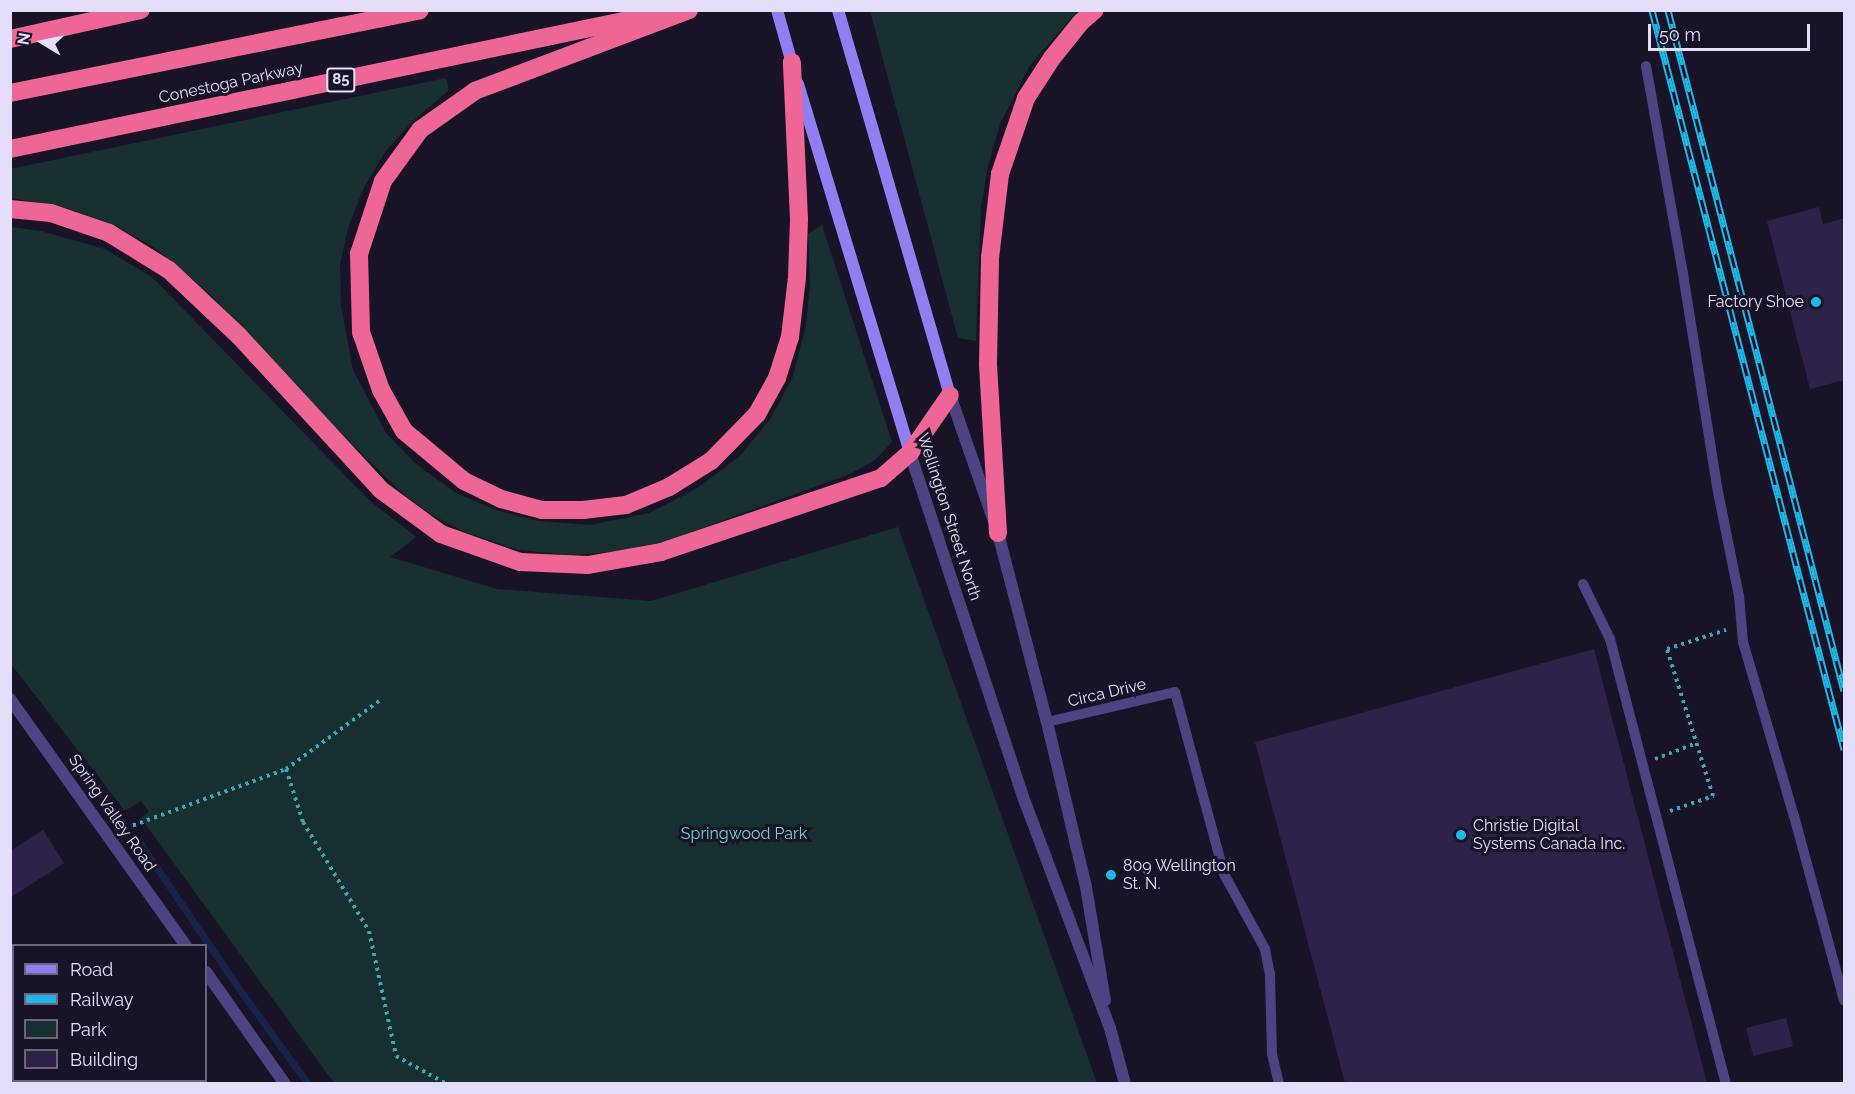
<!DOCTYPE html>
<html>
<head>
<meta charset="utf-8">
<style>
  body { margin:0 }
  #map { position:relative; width:1855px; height:1094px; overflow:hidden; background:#191328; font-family:Raleway,sans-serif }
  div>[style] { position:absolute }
  .green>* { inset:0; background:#172f31 }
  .stream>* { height:7px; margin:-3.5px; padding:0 3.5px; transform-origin:3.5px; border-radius:3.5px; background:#15234a }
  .building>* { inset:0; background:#2e2147; transform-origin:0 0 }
  .path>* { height:4px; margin-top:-2px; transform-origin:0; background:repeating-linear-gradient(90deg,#3ea7af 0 3px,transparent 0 7.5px) }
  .service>* { height:10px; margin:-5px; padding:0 5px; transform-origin:5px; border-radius:5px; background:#4e4382 }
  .minor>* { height:12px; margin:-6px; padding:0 6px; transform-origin:6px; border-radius:6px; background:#4e4382 }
  .tertiary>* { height:12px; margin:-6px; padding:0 6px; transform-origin:6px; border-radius:6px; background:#4e4382 }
  .secondary>* { height:12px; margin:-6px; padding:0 6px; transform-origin:6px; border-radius:6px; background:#917ff1 }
  .motorway>* { height:18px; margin:-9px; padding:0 9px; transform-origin:9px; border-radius:9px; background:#ee6695 }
  .rail>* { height:7px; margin-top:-3.5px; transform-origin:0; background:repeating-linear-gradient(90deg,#191328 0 14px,#1fb8e7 0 28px); box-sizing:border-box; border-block:2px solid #1fb8e7 }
  .dots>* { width:16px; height:16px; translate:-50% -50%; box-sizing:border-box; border:3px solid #191328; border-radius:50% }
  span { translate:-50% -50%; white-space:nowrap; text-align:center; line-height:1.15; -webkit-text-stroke:6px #191328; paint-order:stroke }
  .shield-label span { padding:2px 4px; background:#191328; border:2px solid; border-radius:4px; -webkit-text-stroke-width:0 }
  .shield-label { font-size:15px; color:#e5defb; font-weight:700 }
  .street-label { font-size:16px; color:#e5defb }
  .poi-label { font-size:16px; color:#e5defb }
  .right { translate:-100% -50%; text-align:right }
  .left { translate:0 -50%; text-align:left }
  .park-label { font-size:16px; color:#70d5c9 }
  .frame { position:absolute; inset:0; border:12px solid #e5defb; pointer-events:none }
  .legend { position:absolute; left:12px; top:944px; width:195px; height:138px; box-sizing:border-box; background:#191328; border:2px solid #6b647c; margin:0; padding:8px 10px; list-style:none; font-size:18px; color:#e5defb }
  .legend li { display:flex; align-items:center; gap:12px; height:30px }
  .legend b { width:30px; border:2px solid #6b647c }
  .north { position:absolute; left:12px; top:12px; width:60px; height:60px; -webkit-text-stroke:4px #191328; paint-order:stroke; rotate:280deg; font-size:16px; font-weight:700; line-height:24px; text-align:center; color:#e5defb }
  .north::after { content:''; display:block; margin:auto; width:21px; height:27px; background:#e5defb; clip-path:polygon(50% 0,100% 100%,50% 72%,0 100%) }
  .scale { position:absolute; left:1648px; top:24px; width:162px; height:27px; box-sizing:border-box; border:3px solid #e5defb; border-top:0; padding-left:8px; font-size:18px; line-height:21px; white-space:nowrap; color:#e5defb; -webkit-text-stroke:4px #191328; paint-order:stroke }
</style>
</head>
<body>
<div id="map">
  <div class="green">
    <i style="clip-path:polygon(870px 11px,1078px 11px,1030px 65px,1000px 124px,988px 166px,981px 207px,976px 341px,958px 338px)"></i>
    <i style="clip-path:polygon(446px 78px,449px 90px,411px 123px,386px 151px,364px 187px,349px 225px,340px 264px,341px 305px,353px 370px,386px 433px,416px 464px,456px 493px,496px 510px,538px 521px,590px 525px,649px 513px,696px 489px,740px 456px,770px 419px,792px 379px,806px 326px,810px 283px,808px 234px,822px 225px,892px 442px,875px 460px,850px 474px,667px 541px,614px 552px,569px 555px,519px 550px,465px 532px,432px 515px,403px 494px,338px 430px,208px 292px,155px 248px,118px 227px,67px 208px,11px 198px,10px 169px)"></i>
    <i style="clip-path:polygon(11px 227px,41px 231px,105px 249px,152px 277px,370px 501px,416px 537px,390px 557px,497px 589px,651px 601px,898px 527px,1097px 1083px,334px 1083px,141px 818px,149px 812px,141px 801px,125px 811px,11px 664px)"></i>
  </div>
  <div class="stream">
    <i style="left:136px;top:837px;width:180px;rotate:55.9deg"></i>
    <i style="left:237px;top:986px;width:121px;rotate:54.1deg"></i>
  </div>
  <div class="building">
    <i style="clip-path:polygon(1819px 207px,1823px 224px,1845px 218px,1845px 380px,1810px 389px,1767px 221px)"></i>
    <i style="clip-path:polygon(1594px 649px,1707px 1083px,1345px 1083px,1255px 742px)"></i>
    <i style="clip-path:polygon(43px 830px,64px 863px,10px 898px,10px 851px)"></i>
    <i style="left:1786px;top:1018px;width:29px;height:41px;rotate:76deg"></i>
  </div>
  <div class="path">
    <i style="left:379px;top:701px;width:115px;rotate:143.8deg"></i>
    <i style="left:286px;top:769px;width:56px;rotate:72.2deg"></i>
    <i style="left:303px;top:822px;width:127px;rotate:58.8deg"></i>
    <i style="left:369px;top:931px;width:128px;rotate:77.8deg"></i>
    <i style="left:396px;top:1056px;width:58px;rotate:28.8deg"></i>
    <i style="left:1655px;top:759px;width:45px;rotate:-20.9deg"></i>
    <i style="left:1670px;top:811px;width:46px;rotate:-19.2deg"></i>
    <i style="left:1713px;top:796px;width:154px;rotate:-107.4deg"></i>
    <i style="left:1667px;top:649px;width:62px;rotate:-17.9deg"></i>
    <i style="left:121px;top:825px;width:6px;rotate:31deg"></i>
    <i style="left:126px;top:828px;width:171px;rotate:-20.2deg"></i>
  </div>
  <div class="service">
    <i style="left:1646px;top:66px;width:211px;rotate:79.9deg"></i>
    <i style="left:1683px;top:274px;width:221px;rotate:80.9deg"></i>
    <i style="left:1718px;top:492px;width:106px;rotate:78.6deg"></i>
    <i style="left:1739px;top:596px;width:46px;rotate:85deg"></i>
    <i style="left:1743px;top:642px;width:181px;rotate:73.7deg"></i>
    <i style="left:1794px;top:816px;width:191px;rotate:74.8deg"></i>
    <i style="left:1583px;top:584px;width:61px;rotate:63.9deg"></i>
    <i style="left:1610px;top:639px;width:460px;rotate:75.4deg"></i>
    <i style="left:1047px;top:722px;width:131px;rotate:-13.2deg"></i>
    <i style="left:1175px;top:692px;width:188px;rotate:74.9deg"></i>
    <i style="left:1224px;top:874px;width:85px;rotate:61.3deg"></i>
    <i style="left:1265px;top:949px;width:25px;rotate:79deg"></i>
    <i style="left:1270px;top:974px;width:80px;rotate:88.6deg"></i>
    <i style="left:1272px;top:1054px;width:31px;rotate:77deg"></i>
  </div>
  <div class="minor">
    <i style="left:10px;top:699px;width:303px;rotate:54.5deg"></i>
    <i style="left:206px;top:972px;width:137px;rotate:54.8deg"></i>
  </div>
  <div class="tertiary">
    <i style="left:950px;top:395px;width:146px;rotate:70.8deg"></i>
    <i style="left:998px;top:533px;width:195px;rotate:75.5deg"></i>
    <i style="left:1047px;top:722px;width:170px;rotate:76.7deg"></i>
    <i style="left:1086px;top:887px;width:115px;rotate:80.5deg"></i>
    <i style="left:910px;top:453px;width:367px;rotate:71.8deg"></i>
    <i style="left:1025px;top:802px;width:241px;rotate:69.4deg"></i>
    <i style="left:1110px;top:1028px;width:58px;rotate:75deg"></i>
  </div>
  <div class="secondary">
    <i style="left:777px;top:10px;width:59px;rotate:74.3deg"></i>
    <i style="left:838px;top:10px;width:401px;rotate:73.8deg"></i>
    <i style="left:798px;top:84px;width:386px;rotate:73.1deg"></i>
  </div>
  <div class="motorway">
    <i style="left:689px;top:10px;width:229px;rotate:159.3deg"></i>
    <i style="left:475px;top:91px;width:67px;rotate:144.7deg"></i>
    <i style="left:420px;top:130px;width:63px;rotate:126deg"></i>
    <i style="left:383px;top:181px;width:77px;rotate:108.2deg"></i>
    <i style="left:359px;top:254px;width:78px;rotate:88.5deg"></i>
    <i style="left:361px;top:332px;width:61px;rotate:71deg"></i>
    <i style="left:381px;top:390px;width:47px;rotate:60.7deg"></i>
    <i style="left:404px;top:431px;width:78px;rotate:39.8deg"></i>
    <i style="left:464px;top:481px;width:41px;rotate:25.9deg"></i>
    <i style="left:501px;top:499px;width:42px;rotate:15deg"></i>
    <i style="left:542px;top:510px;width:41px"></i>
    <i style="left:583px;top:510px;width:43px;rotate:-6.6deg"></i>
    <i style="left:626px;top:505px;width:47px;rotate:-22.7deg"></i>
    <i style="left:669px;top:487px;width:49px;rotate:-31.8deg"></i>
    <i style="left:711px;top:461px;width:66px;rotate:-45.6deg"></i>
    <i style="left:757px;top:414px;width:41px;rotate:-60.9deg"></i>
    <i style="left:777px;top:378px;width:43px;rotate:-72.4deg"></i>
    <i style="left:790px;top:337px;width:60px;rotate:-83.3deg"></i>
    <i style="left:797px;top:277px;width:58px;rotate:-88deg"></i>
    <i style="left:799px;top:219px;width:157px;rotate:-92.6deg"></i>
    <i style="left:10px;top:39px;width:134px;rotate:-12.5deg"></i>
    <i style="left:10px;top:93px;width:418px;rotate:-11.4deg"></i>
    <i style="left:10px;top:149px;width:656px;rotate:-11.79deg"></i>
    <i style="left:10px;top:209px;width:41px;rotate:5.6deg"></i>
    <i style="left:51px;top:213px;width:61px;rotate:19deg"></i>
    <i style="left:109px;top:233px;width:70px;rotate:31.7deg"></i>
    <i style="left:169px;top:270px;width:96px;rotate:43.3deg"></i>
    <i style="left:239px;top:336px;width:209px;rotate:47.3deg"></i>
    <i style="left:381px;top:490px;width:74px;rotate:36.3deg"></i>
    <i style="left:441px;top:534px;width:84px;rotate:19.5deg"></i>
    <i style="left:520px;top:562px;width:68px;rotate:2.5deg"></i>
    <i style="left:588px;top:565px;width:74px;rotate:-10.1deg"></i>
    <i style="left:661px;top:552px;width:232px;rotate:-18.6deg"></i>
    <i style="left:881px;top:478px;width:38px;rotate:-41deg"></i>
    <i style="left:910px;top:453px;width:70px;rotate:-55.4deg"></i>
    <i style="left:998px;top:533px;width:169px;rotate:-93.4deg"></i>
    <i style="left:988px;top:364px;width:106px;rotate:-88.9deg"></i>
    <i style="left:990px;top:258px;width:85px;rotate:-83.2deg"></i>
    <i style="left:1000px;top:174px;width:80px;rotate:-71.1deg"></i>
    <i style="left:1026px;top:98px;width:48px;rotate:-57deg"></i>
    <i style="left:1052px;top:58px;width:46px;rotate:-51.1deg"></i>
    <i style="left:1081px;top:22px;width:18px;rotate:-41deg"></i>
  </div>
  <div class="rail">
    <i style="left:1652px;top:10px;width:764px;rotate:75.44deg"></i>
    <i style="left:1668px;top:10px;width:703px;rotate:75.51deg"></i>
  </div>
  <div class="dots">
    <i style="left:1816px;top:302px;background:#1fb8e7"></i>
    <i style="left:1461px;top:835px;background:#1fb8e7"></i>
    <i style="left:1111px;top:875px;background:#1fb8e7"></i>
  </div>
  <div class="shield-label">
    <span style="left:341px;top:80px">85</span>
  </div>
  <div class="street-label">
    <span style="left:231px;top:83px;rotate:-12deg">Conestoga Parkway</span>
    <span style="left:949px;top:517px;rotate:72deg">Wellington Street North</span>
    <span style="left:1107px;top:693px;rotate:-13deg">Circa Drive</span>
    <span style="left:112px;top:813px;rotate:55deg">Spring Valley Road</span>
  </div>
  <div class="poi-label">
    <span class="right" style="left:1804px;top:302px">Factory Shoe</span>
    <span class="left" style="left:1473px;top:835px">Christie Digital<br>Systems Canada Inc.</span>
    <span class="left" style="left:1123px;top:875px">809 Wellington<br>St. N.</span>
  </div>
  <div class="park-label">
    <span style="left:744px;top:834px">Springwood Park</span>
  </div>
  <div class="frame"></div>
  <ul class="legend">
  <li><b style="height:8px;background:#917ff1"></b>Road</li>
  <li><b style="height:8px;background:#1fb8e7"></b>Railway</li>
  <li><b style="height:16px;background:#172f31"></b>Park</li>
  <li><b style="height:16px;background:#2e2147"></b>Building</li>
  </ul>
  <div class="north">N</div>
  <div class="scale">50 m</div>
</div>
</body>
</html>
